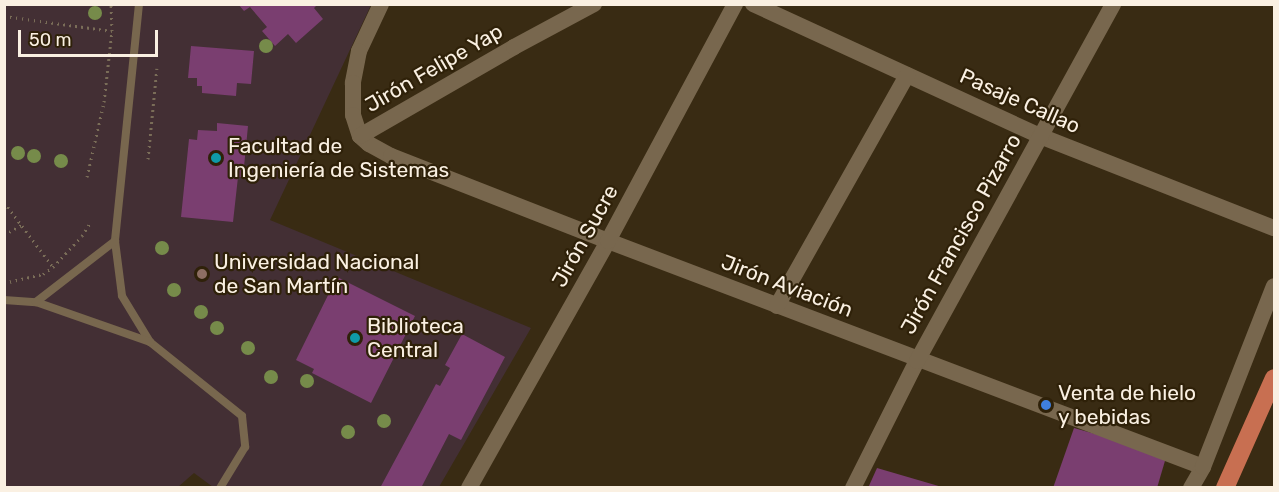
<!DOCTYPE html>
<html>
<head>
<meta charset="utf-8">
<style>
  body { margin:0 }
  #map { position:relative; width:1279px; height:492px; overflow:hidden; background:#392b13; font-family:Rubik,sans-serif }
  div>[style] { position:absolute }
  .education>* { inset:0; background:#432f34 }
  .building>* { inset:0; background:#7a3e70 }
  .path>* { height:3px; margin-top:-1.5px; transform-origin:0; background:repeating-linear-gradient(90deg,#7a6d58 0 1.5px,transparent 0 6px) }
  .service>* { height:8px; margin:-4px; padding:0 4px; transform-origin:4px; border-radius:4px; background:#78674e }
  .minor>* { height:16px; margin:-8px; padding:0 8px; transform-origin:8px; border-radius:8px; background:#78674e }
  .primary>* { height:18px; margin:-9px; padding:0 9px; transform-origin:9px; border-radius:9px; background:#c86f51 }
  .trees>* { width:14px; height:14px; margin:-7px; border-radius:50%; background:#768b4a }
  .dots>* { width:16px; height:16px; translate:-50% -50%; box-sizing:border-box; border:3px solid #2f2109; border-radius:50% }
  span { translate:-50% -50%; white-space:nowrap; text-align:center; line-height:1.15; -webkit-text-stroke:4.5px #2f2109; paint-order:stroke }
  .street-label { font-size:21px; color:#faf0e2 }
  .poi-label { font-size:21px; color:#faf0e2 }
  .left { translate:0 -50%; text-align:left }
  .frame { position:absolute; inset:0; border:6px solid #faf0e2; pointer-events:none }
  .scale { position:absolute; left:18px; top:30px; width:140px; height:27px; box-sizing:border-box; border:3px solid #faf0e2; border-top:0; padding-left:8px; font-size:18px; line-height:21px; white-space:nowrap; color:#faf0e2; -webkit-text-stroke:4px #2f2109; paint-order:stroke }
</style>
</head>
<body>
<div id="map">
  <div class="education">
    <i style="clip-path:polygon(4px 5px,371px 5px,270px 220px,531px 328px,439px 487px,213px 487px,194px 473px,178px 487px,5px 487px)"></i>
  </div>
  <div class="building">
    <i style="clip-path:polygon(238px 4px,318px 4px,314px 8px,323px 19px,296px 43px,288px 34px,275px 46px,262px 31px,267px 27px,250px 7px,244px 11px)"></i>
    <i style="clip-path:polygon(191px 46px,254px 51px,251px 84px,237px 83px,236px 96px,202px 93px,202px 86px,197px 86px,197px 78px,188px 78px)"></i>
    <i style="clip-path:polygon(217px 123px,248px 126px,243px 177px,238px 177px,233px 222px,181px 217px,189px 139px,197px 140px,198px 130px,217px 131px)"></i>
    <i style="clip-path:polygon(337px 277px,415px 316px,371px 403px,312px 373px,314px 369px,296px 360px)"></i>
    <i style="clip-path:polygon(462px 334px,505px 357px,461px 440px,449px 434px,421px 488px,380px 488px,436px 384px,440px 386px,450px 368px,445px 365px)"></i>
    <i style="clip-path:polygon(1074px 428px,1167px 454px,1157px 488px,1053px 488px)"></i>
    <i style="clip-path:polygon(877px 468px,942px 487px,942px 488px,868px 488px)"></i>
  </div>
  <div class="path">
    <i style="left:4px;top:16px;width:109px;rotate:7.9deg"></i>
    <i style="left:148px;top:159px;width:91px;rotate:-84.4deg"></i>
    <i style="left:87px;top:177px;width:77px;rotate:-77.2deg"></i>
    <i style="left:104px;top:102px;width:71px;rotate:-83.6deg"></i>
    <i style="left:112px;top:31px;width:27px;rotate:-92deg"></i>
    <i style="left:4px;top:202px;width:81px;rotate:53deg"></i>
    <i style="left:4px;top:235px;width:20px;rotate:-30deg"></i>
    <i style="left:4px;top:283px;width:40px;rotate:-13deg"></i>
    <i style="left:43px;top:274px;width:12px;rotate:-35deg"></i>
    <i style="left:53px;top:267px;width:42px;rotate:-46.9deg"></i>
    <i style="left:82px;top:236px;width:15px;rotate:-58deg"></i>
  </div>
  <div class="service">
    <i style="left:139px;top:4px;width:238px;rotate:95.8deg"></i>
    <i style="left:115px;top:241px;width:55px;rotate:82.7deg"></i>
    <i style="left:122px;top:296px;width:54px;rotate:58.7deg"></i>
    <i style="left:150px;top:342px;width:118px;rotate:38.8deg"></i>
    <i style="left:242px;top:416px;width:31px;rotate:84deg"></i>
    <i style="left:245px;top:447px;width:48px;rotate:121.4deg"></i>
    <i style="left:4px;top:300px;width:32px;rotate:4deg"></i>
    <i style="left:36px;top:302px;width:121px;rotate:19.3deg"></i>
    <i style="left:36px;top:302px;width:100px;rotate:-37.7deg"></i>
  </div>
  <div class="minor">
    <i style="left:381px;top:4px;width:52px;rotate:115.1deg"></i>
    <i style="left:359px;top:51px;width:33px;rotate:101deg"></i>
    <i style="left:353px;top:83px;width:32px;rotate:90deg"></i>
    <i style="left:353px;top:115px;width:22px;rotate:72deg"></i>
    <i style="left:360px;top:136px;width:12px;rotate:42deg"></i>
    <i style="left:369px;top:144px;width:25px;rotate:29deg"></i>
    <i style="left:391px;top:156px;width:233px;rotate:21.4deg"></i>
    <i style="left:608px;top:241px;width:636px;rotate:20.8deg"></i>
    <i style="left:753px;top:4px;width:316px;rotate:24.7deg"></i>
    <i style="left:1040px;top:136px;width:251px;rotate:21.5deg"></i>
    <i style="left:360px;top:136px;width:178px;rotate:-30deg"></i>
    <i style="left:514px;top:47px;width:91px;rotate:-28.3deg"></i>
    <i style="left:777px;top:306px;width:265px;rotate:-60.6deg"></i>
    <i style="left:469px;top:488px;width:283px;rotate:-60.6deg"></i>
    <i style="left:608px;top:241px;width:269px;rotate:-61.8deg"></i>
    <i style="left:853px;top:488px;width:142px;rotate:-63.3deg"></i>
    <i style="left:917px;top:361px;width:407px;rotate:-61.2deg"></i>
    <i style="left:1191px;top:488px;width:24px;rotate:-60deg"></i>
    <i style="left:1203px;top:467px;width:194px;rotate:-68.6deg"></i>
  </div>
  <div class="primary">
    <i style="left:1225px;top:488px;width:120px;rotate:-66deg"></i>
  </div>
  <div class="trees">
    <i style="left:95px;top:13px"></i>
    <i style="left:266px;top:46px"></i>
    <i style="left:18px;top:153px"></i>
    <i style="left:34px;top:156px"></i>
    <i style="left:61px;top:161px"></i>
    <i style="left:162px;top:248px"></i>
    <i style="left:174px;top:290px"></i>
    <i style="left:201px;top:312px"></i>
    <i style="left:217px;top:328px"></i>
    <i style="left:248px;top:348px"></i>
    <i style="left:271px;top:377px"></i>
    <i style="left:307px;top:381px"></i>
    <i style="left:384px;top:421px"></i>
    <i style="left:348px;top:432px"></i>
  </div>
  <div class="dots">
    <i style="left:216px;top:158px;background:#0f9aa8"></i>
    <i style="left:202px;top:274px;background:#8d6e63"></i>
    <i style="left:355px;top:338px;background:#0f9aa8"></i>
    <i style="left:1046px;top:405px;background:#3f7fe0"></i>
  </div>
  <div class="street-label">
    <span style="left:434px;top:68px;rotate:-30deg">Jirón Felipe Yap</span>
    <span style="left:1020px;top:101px;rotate:24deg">Pasaje Callao</span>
    <span style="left:961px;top:234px;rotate:-61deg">Jirón Francisco Pizarro</span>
    <span style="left:585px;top:236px;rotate:-61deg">Jirón Sucre</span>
    <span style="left:787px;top:286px;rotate:21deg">Jirón Aviación</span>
  </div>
  <div class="poi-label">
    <span class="left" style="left:228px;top:158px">Facultad de<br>Ingeniería de Sistemas</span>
    <span class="left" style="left:214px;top:274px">Universidad Nacional<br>de San Martín</span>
    <span class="left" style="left:367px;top:338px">Biblioteca<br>Central</span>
    <span class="left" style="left:1058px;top:405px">Venta de hielo<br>y bebidas</span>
  </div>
  <div class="frame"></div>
  <div class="scale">50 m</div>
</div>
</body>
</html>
